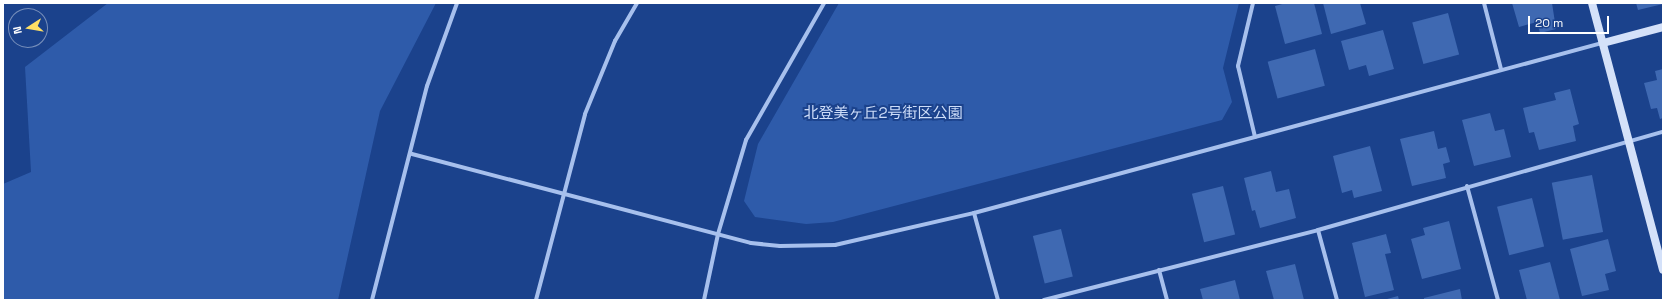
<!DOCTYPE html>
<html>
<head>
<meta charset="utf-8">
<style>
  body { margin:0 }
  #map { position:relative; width:1666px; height:303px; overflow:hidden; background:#1b428c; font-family:"Space Grotesk","Noto Sans JP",sans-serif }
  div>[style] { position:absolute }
  .green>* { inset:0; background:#2e5baa }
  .building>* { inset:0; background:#3f69b2; transform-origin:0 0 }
  .street>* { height:4px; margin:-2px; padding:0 2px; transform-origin:2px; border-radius:2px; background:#a7c0ed }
  .secondary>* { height:8px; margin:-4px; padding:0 4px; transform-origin:4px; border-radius:4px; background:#d4e1f9 }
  span { translate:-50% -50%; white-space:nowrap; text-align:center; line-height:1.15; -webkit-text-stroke:4px #1b428c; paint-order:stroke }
  .park-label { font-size:15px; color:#cdddf9 }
  .frame { position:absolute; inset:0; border:4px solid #fff; pointer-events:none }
  .north { position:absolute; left:8px; top:8px; width:40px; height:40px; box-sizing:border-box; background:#1b428c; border:1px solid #768eba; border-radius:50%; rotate:258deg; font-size:11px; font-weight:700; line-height:16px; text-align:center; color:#fff }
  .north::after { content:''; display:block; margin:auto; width:14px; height:18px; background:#fedf64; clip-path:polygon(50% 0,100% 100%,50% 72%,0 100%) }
  .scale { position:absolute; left:1528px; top:16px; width:81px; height:18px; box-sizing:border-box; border:2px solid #fff; border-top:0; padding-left:5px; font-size:12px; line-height:14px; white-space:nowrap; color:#fff; -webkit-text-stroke:3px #1b428c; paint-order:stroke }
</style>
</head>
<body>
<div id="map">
  <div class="green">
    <i style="clip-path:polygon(108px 3px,436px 3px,380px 111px,338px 300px,3px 300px,3px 184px,31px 172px,25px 67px)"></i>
    <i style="clip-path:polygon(839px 3px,1239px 3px,1223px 68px,1232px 102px,1222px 120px,833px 222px,806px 224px,755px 217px,744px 201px,758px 144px)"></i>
  </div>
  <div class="building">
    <i style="clip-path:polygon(1286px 3px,1314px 3px,1322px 34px,1285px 44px,1275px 6px)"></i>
    <i style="clip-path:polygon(1323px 3px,1360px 3px,1366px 24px,1331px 34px)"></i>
    <i style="clip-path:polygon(1512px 3px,1552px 3px,1556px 29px,1540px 33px,1537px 22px,1519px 27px)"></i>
    <i style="clip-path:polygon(1636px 3px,1663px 3px,1663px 4px,1638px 10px)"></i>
    <i style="left:1448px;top:13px;width:43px;height:37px;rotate:75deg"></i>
    <i style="clip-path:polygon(1383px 30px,1394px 69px,1369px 76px,1366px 65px,1349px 70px,1341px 41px)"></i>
    <i style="left:1315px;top:49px;width:38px;height:49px;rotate:75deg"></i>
    <i style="clip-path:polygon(1663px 69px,1663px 118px,1660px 119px,1657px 108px,1651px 109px,1644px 83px,1657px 80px,1655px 71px)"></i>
    <i style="clip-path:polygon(1570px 89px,1579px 124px,1573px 126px,1576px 141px,1539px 150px,1534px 132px,1529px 133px,1523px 108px,1556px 100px,1554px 93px)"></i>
    <i style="clip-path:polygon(1490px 113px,1495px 131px,1504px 129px,1511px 157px,1474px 166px,1462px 120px)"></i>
    <i style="clip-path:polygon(1434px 131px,1438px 149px,1446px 147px,1450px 162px,1443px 164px,1446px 178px,1412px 186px,1400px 139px)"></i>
    <i style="clip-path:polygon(1370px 146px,1382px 191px,1354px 198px,1352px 190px,1342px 193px,1333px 156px)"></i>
    <i style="clip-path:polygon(1271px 171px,1276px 192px,1289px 189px,1296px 218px,1260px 228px,1255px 210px,1252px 211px,1244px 178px)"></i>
    <i style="left:1592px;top:175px;width:58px;height:41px;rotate:79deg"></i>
    <i style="left:1223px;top:186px;width:50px;height:32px;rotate:76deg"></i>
    <i style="left:1532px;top:198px;width:50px;height:36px;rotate:76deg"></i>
    <i style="clip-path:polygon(1449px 221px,1461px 269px,1422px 279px,1411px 239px,1425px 235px,1423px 228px)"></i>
    <i style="left:1061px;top:229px;width:49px;height:29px;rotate:76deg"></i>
    <i style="clip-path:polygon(1386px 234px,1391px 253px,1385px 254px,1394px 290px,1365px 297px,1352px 243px)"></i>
    <i style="clip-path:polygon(1608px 239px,1616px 271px,1605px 274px,1609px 290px,1582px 296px,1570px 249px)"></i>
    <i style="clip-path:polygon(1550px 262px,1560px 300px,1527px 300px,1519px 270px)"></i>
    <i style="clip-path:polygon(1295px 264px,1304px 300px,1274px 300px,1266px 271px)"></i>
    <i style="clip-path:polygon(1235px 280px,1240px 300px,1203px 300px,1200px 289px)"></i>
    <i style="clip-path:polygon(1460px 289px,1462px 300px,1424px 300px,1424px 298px)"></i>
    <i style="clip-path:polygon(1398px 296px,1399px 300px,1387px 300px,1387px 299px)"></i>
  </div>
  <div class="street">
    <i style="left:1253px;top:3px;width:65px;rotate:103.4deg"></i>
    <i style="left:1238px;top:66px;width:73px;rotate:76.5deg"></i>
    <i style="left:1484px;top:3px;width:68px;rotate:75.6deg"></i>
    <i style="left:412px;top:154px;width:350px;rotate:14.7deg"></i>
    <i style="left:751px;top:243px;width:29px;rotate:6deg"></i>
    <i style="left:780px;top:246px;width:55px;rotate:-1deg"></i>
    <i style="left:835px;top:245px;width:143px;rotate:-13deg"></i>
    <i style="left:974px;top:213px;width:651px;rotate:-15.15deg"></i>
    <i style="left:1467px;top:186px;width:118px;rotate:74.8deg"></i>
    <i style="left:974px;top:213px;width:90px;rotate:74.6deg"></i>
    <i style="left:1318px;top:230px;width:73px;rotate:74.8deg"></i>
    <i style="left:1159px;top:270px;width:31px;rotate:75deg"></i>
    <i style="left:372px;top:300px;width:221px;rotate:-75.6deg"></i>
    <i style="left:427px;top:86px;width:88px;rotate:-70.1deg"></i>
    <i style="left:536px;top:300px;width:192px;rotate:-75.2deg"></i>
    <i style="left:585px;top:114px;width:79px;rotate:-67.7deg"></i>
    <i style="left:615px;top:41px;width:44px;rotate:-59.9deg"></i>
    <i style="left:704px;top:300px;width:67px;rotate:-78deg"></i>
    <i style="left:718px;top:234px;width:98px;rotate:-73.4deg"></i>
    <i style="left:746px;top:140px;width:158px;rotate:-60.3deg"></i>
    <i style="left:1044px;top:300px;width:283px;rotate:-14.3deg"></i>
    <i style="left:1318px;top:230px;width:359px;rotate:-15.9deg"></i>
  </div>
  <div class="secondary">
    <i style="left:1592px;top:3px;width:276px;rotate:75.1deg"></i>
    <i style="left:1603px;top:43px;width:62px;rotate:-14.9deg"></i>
  </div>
  <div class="park-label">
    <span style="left:883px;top:113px">北登美ヶ丘2号街区公園</span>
  </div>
  <div class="frame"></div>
  <div class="north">N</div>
  <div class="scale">20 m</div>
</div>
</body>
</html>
